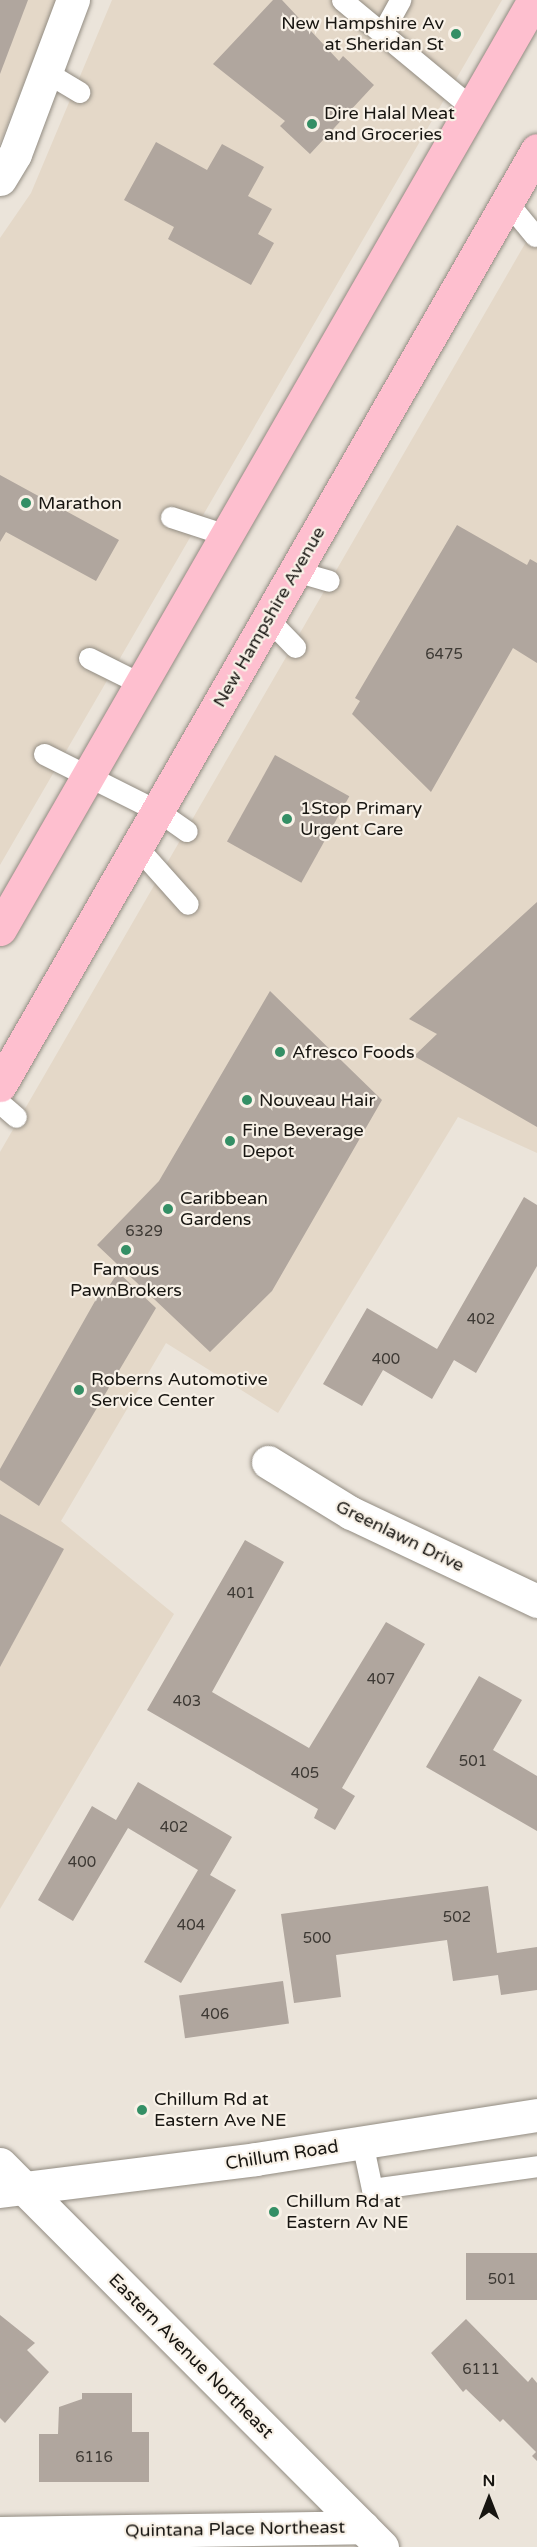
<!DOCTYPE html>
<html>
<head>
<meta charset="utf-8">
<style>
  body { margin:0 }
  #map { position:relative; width:537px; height:2547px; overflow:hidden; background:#ebe4da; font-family:"Varela Round",sans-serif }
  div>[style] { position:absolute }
  .built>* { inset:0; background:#e4d8c8 }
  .building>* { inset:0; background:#b0a69e; transform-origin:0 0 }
  .roads { filter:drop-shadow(0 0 2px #928c82) drop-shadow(0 0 2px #928c82) }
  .service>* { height:21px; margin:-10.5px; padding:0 10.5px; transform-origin:10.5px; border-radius:10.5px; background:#fff }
  .minor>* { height:33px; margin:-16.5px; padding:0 16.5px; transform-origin:16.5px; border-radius:16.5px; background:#fff }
  .tertiary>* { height:33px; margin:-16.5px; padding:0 16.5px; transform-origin:16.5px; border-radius:16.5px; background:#fff }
  .primary>* { height:33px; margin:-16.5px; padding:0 16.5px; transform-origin:16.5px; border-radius:16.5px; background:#febfcf }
  .dots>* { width:16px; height:16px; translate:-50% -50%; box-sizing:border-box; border:3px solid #f8f1e7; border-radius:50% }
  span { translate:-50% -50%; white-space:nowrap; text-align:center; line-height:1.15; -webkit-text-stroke:4.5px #f8f1e7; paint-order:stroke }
  .number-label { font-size:15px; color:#3d3934 }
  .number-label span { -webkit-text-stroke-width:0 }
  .poi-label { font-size:18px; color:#171511 }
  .right { translate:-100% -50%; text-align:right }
  .left { translate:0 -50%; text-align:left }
  .street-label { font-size:18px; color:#171511 }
  .north { position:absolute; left:459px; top:2469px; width:60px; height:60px; -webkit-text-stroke:4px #f8f1e7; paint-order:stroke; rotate:0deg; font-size:16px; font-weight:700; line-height:24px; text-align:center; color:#171511 }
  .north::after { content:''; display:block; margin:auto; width:21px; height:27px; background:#171511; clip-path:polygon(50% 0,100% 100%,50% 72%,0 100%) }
</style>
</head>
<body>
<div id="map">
  <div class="built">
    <i style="clip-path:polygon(0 0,57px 0,0 143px)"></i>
    <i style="clip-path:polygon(112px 0,502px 0,0 865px,0 238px,31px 193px)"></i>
    <i style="clip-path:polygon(537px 223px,537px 1153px,458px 1117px,278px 1413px,166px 1343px,61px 1521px,174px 1614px,0 1909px,0 1152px)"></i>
  </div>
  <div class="building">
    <i style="clip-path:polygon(0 0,28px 0,0 74px)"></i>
    <i style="clip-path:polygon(273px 0,282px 0,339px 61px,343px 56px,374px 85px,310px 154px,280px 126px,285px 121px,213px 64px)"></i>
    <i style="clip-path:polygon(156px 142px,207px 170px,222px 144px,264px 167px,248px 196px,272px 209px,258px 234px,274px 243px,251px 285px,168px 239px,174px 227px,124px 200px)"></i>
    <i style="clip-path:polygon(0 475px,119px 540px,96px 581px,6px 532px,0 542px)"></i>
    <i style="clip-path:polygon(457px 525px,527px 565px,530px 559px,537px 563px,537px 663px,513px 648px,431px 792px,352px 714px,360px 701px,355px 698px)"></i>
    <i style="left:275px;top:755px;width:85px;height:99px;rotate:29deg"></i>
    <i style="clip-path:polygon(537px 902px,537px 1127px,414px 1056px,437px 1034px,409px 1019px)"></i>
    <i style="clip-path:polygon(270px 991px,382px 1100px,272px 1291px,210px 1352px,97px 1245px,159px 1181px)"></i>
    <i style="clip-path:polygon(524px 1197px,537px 1205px,537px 1266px,476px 1373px,454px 1360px,432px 1399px,383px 1370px,362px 1406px,323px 1384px,367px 1308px,437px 1349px)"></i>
    <i style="clip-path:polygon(118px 1272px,156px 1308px,39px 1506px,0 1480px,0 1469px,99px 1294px,103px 1296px)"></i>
    <i style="clip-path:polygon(0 1514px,64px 1549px,0 1667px)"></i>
    <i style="clip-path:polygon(245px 1540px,284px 1562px,212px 1692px,309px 1748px,386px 1622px,425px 1644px,342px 1788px,355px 1796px,335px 1830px,314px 1818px,318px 1809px,147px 1710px)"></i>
    <i style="clip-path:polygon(479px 1676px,522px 1700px,493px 1750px,537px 1776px,537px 1831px,426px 1767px)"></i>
    <i style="clip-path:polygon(138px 1782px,232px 1837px,210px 1875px,236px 1890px,181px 1983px,144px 1962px,198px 1870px,128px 1828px,73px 1921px,38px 1900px,92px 1806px,116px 1820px)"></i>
    <i style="clip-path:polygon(488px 1886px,497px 1953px,537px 1947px,537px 1990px,501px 1995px,498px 1975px,453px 1981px,447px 1940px,336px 1955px,341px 1997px,294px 2003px,281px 1914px)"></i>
    <i style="left:283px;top:1981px;width:43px;height:105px;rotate:82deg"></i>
    <i style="left:537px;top:2253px;width:47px;height:71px;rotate:90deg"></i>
    <i style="clip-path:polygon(0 2315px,35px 2343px,27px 2350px,49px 2372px,5px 2423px,0 2418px)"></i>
    <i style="clip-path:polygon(466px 2319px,528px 2382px,532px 2377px,537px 2383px,537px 2461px,532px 2456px,536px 2452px,503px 2419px,500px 2422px,466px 2389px,463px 2392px,431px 2353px)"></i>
    <i style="clip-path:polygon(82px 2393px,132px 2393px,132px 2432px,149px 2432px,149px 2482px,39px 2482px,39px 2434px,58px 2434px,59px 2407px,82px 2399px)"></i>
  </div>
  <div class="roads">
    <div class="service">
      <i style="left:342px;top:0;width:169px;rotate:39.7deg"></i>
      <i style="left:382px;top:33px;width:38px;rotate:-61deg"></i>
      <i style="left:46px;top:72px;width:39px;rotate:31deg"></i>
      <i style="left:507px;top:202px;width:44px;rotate:50.5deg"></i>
      <i style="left:171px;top:517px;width:58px;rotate:18.1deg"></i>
      <i style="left:295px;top:571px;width:35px;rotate:16deg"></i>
      <i style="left:268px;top:619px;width:39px;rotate:46deg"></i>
      <i style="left:89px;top:658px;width:58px;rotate:26.6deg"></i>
      <i style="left:44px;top:754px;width:127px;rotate:26.6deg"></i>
      <i style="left:158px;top:811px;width:35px;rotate:35deg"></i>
      <i style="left:137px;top:847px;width:76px;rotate:48.2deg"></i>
      <i style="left:0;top:1103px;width:21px;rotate:41deg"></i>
      <i style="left:362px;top:2142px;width:48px;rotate:78deg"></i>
      <i style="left:372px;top:2189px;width:167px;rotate:-7.9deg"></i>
    </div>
    <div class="minor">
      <i style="left:0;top:179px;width:29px;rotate:-59deg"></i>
      <i style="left:15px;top:154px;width:165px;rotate:-69.4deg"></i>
      <i style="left:268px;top:1462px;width:97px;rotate:31.6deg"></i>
      <i style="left:351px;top:1513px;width:206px;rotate:25.3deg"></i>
      <i style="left:0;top:2533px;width:363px;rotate:-0.9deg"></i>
    </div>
    <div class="tertiary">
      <i style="left:0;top:2164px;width:541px;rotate:45.07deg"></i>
      <i style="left:0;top:2191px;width:258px;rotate:-7.1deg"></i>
      <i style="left:256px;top:2159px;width:284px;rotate:-8.9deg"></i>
    </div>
    <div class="primary">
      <i style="left:0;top:929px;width:1072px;rotate:-60.11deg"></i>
      <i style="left:0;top:1085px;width:1078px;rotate:-60.13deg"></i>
    </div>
  </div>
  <div class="dots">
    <i style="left:456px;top:34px;background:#348f65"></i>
    <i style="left:312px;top:124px;background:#348f65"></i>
    <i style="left:26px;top:503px;background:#348f65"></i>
    <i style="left:287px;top:819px;background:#348f65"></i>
    <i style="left:280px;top:1052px;background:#348f65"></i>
    <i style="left:247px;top:1100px;background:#348f65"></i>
    <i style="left:230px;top:1141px;background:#348f65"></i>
    <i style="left:168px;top:1209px;background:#348f65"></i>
    <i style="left:126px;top:1250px;background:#348f65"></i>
    <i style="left:79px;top:1390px;background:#348f65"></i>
    <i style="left:142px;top:2110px;background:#348f65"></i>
    <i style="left:274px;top:2212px;background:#348f65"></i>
  </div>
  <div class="number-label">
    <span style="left:444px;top:655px">6475</span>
    <span style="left:144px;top:1232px">6329</span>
    <span style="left:481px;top:1320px">402</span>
    <span style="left:386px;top:1360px">400</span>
    <span style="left:241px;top:1594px">401</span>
    <span style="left:381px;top:1680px">407</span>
    <span style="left:187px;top:1702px">403</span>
    <span style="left:473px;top:1762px">501</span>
    <span style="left:305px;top:1774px">405</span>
    <span style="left:174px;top:1828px">402</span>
    <span style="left:82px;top:1863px">400</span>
    <span style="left:457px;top:1918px">502</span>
    <span style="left:191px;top:1926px">404</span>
    <span style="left:317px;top:1939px">500</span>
    <span style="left:215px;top:2015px">406</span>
    <span style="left:502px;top:2280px">501</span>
    <span style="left:481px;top:2370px">6111</span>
    <span style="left:94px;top:2458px">6116</span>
  </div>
  <div class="poi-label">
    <span class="right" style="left:444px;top:34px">New Hampshire Av<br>at Sheridan St</span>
    <span class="left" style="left:324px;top:124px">Dire Halal Meat<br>and Groceries</span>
    <span class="left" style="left:38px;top:503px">Marathon</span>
    <span class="left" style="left:300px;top:819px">1Stop Primary<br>Urgent Care</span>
    <span class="left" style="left:292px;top:1052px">Afresco Foods</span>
    <span class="left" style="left:259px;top:1100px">Nouveau Hair</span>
    <span class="left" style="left:242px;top:1141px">Fine Beverage<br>Depot</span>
    <span class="left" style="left:180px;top:1209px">Caribbean<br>Gardens</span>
    <span style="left:126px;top:1280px">Famous<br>PawnBrokers</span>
    <span class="left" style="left:91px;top:1390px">Roberns Automotive<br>Service Center</span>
    <span class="left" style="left:154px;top:2110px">Chillum Rd at<br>Eastern Ave NE</span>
    <span class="left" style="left:286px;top:2212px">Chillum Rd at<br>Eastern Av NE</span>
  </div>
  <div class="street-label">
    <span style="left:269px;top:617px;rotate:-60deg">New Hampshire Avenue</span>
    <span style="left:400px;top:1536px;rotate:26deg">Greenlawn Drive</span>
    <span style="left:282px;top:2155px;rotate:-9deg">Chillum Road</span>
    <span style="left:191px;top:2356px;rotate:45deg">Eastern Avenue Northeast</span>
    <span style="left:235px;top:2529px;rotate:-1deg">Quintana Place Northeast</span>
  </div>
  <div class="north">N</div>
</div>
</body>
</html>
